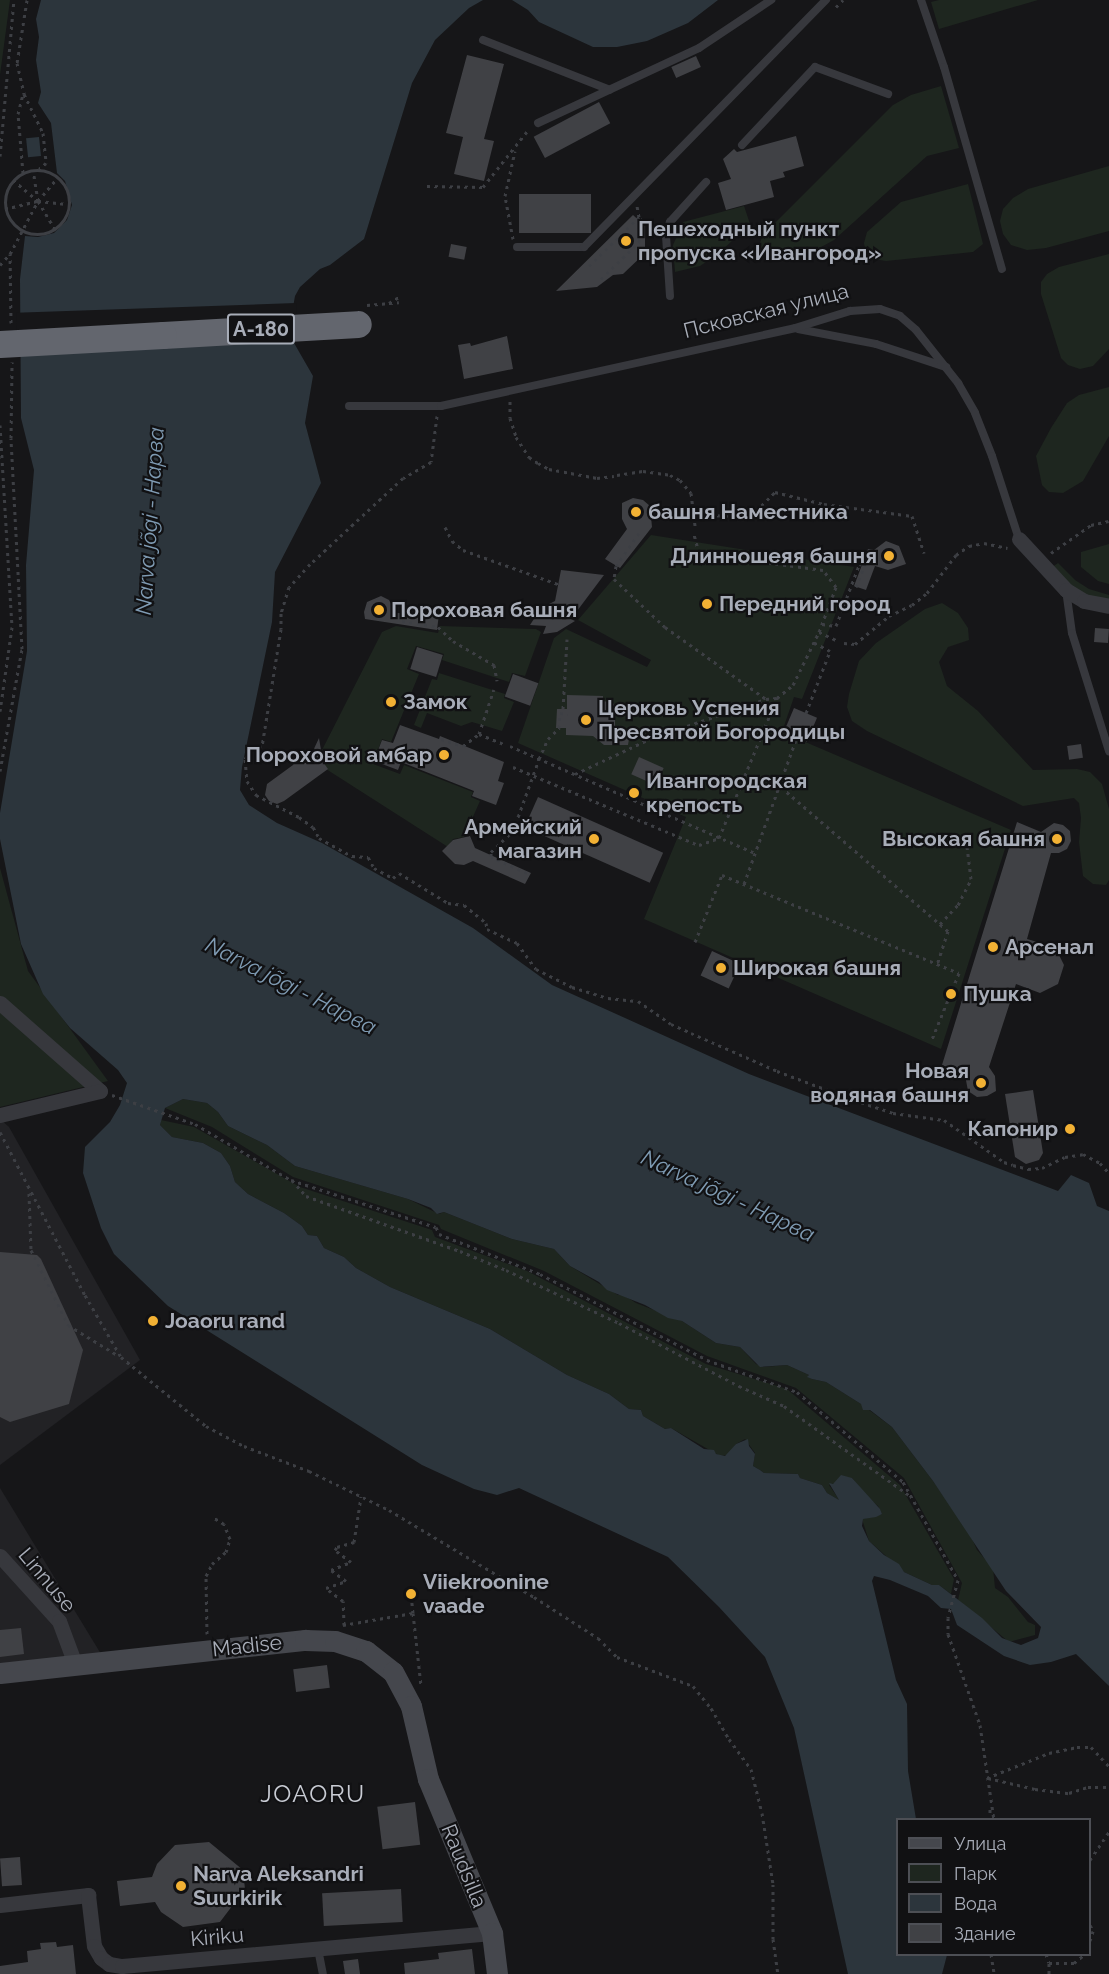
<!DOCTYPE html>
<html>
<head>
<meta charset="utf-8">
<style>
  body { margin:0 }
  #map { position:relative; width:1109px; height:1974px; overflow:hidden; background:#161618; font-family:Raleway,sans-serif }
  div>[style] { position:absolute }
  .built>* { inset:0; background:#222225 }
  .green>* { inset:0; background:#1e261f }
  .water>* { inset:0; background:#2c353c; transform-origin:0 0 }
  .pier>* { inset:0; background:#161618; transform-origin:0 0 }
  .building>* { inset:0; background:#404145; transform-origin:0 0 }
  .path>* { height:3px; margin-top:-1.5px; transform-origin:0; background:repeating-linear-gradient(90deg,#3d3f44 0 3px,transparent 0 7.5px) }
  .path>.ring { margin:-1.5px; padding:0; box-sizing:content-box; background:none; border:3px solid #3d3f44; border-radius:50% }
  .lane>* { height:8px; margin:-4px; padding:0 4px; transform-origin:4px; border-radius:4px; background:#37383d }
  .street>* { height:15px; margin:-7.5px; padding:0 7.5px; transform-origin:7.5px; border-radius:7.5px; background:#37383d }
  .secondary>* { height:21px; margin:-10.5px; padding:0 10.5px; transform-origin:10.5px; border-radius:10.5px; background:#45474d }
  .highway>* { height:27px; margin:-13.5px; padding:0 13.5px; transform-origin:13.5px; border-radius:13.5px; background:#63666e }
  .highway-bridge>* { height:27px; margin:-13.5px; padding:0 13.5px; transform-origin:13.5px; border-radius:13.5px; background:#63666e }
  .dots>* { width:16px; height:16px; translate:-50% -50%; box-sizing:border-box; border:3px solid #111113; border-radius:50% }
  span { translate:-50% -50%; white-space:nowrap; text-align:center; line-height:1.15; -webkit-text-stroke:4.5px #111113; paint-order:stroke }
  .shield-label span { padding:2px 4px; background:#111113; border:2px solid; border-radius:4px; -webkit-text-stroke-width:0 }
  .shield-label { font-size:20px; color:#a8adb8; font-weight:700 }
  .poi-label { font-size:21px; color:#a8adb8; font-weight:700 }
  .left { translate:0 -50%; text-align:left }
  .right { translate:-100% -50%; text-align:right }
  .street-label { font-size:21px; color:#a8adb8 }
  .water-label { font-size:22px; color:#7f9bb3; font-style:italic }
  .quarter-label { font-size:24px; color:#c9ccd4; letter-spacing:1.5px }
  .legend { position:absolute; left:896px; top:1818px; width:195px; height:138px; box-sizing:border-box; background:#111113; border:2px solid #4d4f55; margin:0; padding:8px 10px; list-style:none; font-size:18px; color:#a8adb8 }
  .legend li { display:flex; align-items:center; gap:12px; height:30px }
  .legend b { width:30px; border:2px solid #4d4f55 }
</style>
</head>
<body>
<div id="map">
  <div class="built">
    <i style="clip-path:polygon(0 1119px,9px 1127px,140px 1360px,0 1465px)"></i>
    <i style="clip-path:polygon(0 1488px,101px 1654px,0 1666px)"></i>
  </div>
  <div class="green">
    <i style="clip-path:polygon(0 0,10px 0,0 75px)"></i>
    <i style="clip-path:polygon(939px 0,1038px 0,939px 29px,931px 2px)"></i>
    <i style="clip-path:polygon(941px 86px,959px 148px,927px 156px,834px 240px,814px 251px,770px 256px,763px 253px,759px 245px,763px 235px,893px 105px,911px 95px)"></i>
    <i style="clip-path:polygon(1109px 166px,1109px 231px,1046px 248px,1027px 250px,1011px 245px,1003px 234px,1000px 221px,1003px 209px,1013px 198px,1028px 189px)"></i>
    <i style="clip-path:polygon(968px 184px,983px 244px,973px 252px,886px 261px,874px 259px,866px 253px,864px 243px,867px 232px,901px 202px)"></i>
    <i style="clip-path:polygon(744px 206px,750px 224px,718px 254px,700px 266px,675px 272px,673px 245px,683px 222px)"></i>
    <i style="clip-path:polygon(1109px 254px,1109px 349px,1093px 366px,1080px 369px,1068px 365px,1061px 358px,1041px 294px,1041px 282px,1047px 274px,1059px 267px)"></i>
    <i style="clip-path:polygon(1109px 387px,1109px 436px,1083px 481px,1063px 493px,1049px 492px,1042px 485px,1036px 456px,1051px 428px,1067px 403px,1079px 395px)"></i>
    <i style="clip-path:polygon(651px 535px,854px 567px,802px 699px,794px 697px,782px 732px,1011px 830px,941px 1049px,644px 919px,686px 817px,518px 743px,554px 638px,566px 629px,647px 667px,651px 660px,578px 620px)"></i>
    <i style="clip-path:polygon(1109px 544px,1109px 584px,1098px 581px,1081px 567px,1081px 552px)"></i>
    <i style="clip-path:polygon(1058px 563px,1075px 580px,1089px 589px,1109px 595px,1109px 602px,1086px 597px,1051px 568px)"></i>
    <i style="clip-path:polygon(942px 603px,958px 613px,968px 628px,969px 640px,948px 647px,939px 662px,947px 686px,978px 711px,1033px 770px,1077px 769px,1090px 772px,1102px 784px,1109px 809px,1109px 880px,1106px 885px,1093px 884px,1083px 876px,1079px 842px,1081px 818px,1079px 803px,1074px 798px,1023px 806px,867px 731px,852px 721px,847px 707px,849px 694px,859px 661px,876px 643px,925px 609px)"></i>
    <i style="clip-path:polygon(396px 626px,438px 633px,440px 626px,536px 629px,541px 632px,525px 676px,512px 673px,509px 682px,442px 660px,444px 654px,416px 646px,407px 669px,419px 674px,391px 742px,382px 739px,373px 764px,400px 774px,404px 765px,473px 792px,471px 797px,480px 801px,464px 837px,453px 839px,448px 847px,326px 769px,320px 754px,382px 632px)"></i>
    <i style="clip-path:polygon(439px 673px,505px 694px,504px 698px,514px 702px,502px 731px,472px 722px,461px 726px,427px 713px,421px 728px,414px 725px,432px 679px,437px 680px)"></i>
    <i style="clip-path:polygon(0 868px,28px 971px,108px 1081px,0 1107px)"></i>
    <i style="clip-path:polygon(183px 1099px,207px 1103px,218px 1112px,228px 1126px,267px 1145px,295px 1166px,408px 1199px,439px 1214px,444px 1212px,512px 1239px,554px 1249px,570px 1266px,618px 1295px,622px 1294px,636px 1303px,682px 1321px,716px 1343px,740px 1347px,756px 1364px,764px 1367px,787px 1365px,809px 1375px,808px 1377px,812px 1379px,826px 1382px,861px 1404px,892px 1427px,933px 1481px,969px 1532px,977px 1550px,993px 1568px,995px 1588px,1008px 1597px,1028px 1622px,1035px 1625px,1035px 1635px,1009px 1642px,958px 1600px,962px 1583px,904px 1478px,796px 1388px,707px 1356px,544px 1271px,441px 1229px,439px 1225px,293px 1177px,212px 1127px,165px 1108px)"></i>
    <i style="clip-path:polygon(161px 1120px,194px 1127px,300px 1187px,432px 1230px,435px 1237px,527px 1271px,706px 1364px,787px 1389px,900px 1485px,954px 1579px,951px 1594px,939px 1585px,932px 1585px,904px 1572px,869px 1541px,862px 1519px,882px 1514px,878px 1506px,867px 1497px,852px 1478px,829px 1485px,840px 1501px,827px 1493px,822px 1485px,800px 1478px,798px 1474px,764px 1473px,760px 1470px,753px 1466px,755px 1453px,745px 1439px,736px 1444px,728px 1455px,720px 1456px,671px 1428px,665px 1429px,643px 1416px,641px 1410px,629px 1409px,609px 1394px,567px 1375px,490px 1329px,390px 1287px,356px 1268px,344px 1257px,324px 1248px,317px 1236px,308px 1235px,302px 1226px,284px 1213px,248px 1194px,235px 1182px,230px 1166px,221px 1153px,203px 1143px,172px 1137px,160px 1125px)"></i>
  </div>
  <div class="water">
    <i style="clip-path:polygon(evenodd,41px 0,483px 0,469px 8px,435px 40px,412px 83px,364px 239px,330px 265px,320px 269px,300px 287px,295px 296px,292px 313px,294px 343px,313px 376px,305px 423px,321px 483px,275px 572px,272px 622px,242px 767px,240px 790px,249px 805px,277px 823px,322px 843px,473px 928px,552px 985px,749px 1074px,1058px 1191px,1071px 1175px,1089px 1183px,1097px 1206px,1109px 1211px,1109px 1686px,1076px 1654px,1051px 1662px,1030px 1665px,1004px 1656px,957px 1625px,951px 1609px,941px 1608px,928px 1596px,890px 1580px,874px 1576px,872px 1581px,896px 1680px,907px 1704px,908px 1771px,916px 1819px,898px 1820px,898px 1954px,947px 1955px,942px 1974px,848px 1974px,794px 1728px,765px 1657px,719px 1607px,668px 1557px,519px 1488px,497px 1495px,474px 1489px,422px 1465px,168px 1306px,114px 1254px,101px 1228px,83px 1173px,85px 1147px,110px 1122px,120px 1105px,127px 1083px,118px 1070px,70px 1028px,43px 994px,21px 944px,0 839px,0 813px,27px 651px,26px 565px,34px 470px,21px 418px,20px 279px,25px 236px,38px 237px,54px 233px,67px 220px,72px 205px,65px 181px,57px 173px,51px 123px,38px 103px,41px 92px,36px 60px,39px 37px,36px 19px,41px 0,183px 1099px,207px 1103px,218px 1112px,228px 1126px,267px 1145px,295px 1166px,408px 1199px,431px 1208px,437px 1214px,444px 1212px,512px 1239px,554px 1249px,570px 1266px,599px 1282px,607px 1290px,645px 1305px,668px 1318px,682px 1321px,716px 1343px,740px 1347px,760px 1367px,787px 1365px,809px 1375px,807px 1377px,812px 1379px,826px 1382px,861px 1404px,863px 1410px,870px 1410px,892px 1427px,933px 1481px,1006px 1591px,1041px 1627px,1038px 1638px,1021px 1645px,1002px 1638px,982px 1618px,939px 1585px,932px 1585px,904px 1572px,899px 1564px,884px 1555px,869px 1541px,862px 1526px,863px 1519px,876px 1517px,882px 1514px,880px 1509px,852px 1478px,841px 1475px,833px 1484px,829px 1483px,839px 1500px,827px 1493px,822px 1485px,800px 1478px,798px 1474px,764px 1473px,760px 1470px,753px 1466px,755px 1454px,749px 1446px,748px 1439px,736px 1444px,725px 1456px,716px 1454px,714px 1450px,704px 1449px,671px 1428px,665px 1429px,643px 1416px,641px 1410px,629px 1409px,609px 1394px,567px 1375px,490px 1329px,390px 1287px,356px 1268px,344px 1257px,324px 1248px,317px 1236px,308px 1235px,302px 1226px,284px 1213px,248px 1194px,235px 1182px,230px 1166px,221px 1153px,203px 1143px,172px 1137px,160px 1125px,165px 1108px,183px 1099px)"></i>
    <i style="clip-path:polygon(512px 0,718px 0,688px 23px,647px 41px,617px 47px,593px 47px,539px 22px,528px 10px)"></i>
    <i style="left:39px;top:137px;width:19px;height:13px;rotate:84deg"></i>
  </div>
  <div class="pier">
    <i style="left:296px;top:303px;width:38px;height:280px;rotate:88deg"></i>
  </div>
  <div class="building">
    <i style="clip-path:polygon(467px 55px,504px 64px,484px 139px,494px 141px,484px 181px,454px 174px,463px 137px,446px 133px)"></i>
    <i style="left:696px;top:56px;width:12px;height:27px;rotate:66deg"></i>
    <i style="left:599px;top:102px;width:24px;height:74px;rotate:62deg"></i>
    <i style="clip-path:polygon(796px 136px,804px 166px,783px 172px,785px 177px,770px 181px,774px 197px,726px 210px,718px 183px,731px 179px,723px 159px,734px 149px,737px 152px)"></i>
    <i style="left:519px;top:194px;width:72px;height:39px"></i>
    <i style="clip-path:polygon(633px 215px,645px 226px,645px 253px,623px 274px,613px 275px,597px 287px,556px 291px)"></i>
    <i style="left:451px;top:244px;width:16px;height:13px;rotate:11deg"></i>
    <i style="clip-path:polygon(507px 336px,513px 369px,464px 379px,458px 345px,470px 343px,471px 346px)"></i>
    <i style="clip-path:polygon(633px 498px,643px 500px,650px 506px,652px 527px,620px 568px,605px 559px,627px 529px,622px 519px,622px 503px)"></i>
    <i style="clip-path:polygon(886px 541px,899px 546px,906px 564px,888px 570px,875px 566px,866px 590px,854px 586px,868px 549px,874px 550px)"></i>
    <i style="clip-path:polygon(561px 570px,604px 575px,571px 619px,575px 621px,557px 632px,543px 634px,546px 626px,530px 625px,541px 608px,555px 601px)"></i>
    <i style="clip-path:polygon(381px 596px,389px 600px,396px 613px,439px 614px,437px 630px,365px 619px,364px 612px,367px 602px)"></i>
    <i style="left:1095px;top:628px;width:14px;height:14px;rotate:4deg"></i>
    <i style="left:417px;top:647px;width:27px;height:23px;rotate:17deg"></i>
    <i style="left:513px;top:674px;width:27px;height:24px;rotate:20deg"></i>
    <i style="clip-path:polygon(567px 695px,603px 696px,603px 701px,613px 703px,615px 706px,615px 726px,630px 733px,628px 745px,604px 745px,593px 736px,566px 735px,566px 728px,556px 728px,557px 709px,567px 709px)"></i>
    <i style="left:794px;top:708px;width:25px;height:26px;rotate:23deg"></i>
    <i style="clip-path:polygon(400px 725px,439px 739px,440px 736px,504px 762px,498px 781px,504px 783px,496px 805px,472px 796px,474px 791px,401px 762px,398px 770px,374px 761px,382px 740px,393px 743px)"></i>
    <i style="clip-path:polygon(319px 738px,323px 762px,328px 769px,284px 801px,277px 804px,269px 801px,265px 795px,267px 784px,293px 765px,298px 757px,312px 753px)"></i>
    <i style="left:1081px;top:744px;width:14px;height:14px;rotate:82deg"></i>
    <i style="left:639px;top:757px;width:27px;height:19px;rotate:24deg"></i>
    <i style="left:538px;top:797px;width:137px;height:33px;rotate:24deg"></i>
    <i style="clip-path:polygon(1017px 822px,1041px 832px,1054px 823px,1063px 825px,1070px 831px,1071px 841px,1067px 849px,1059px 853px,1051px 853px,1027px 939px,1055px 947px,1064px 965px,1058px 984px,1040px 993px,1016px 984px,989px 1067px,995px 1076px,996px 1091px,987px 1096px,977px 1097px,968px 1091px,965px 1075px,942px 1065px)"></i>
    <i style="clip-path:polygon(470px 836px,475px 848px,531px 873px,525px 884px,473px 861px,464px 865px,455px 864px,442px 851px,453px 840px)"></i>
    <i style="left:712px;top:951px;width:31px;height:27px;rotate:25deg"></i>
    <i style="clip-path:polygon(1033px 1090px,1043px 1153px,1039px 1160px,1026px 1164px,1015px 1157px,1005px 1094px)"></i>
    <i style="clip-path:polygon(0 1252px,37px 1255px,41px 1259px,83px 1350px,69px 1404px,10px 1422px,0 1417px)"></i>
    <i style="clip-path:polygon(21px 1628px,24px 1654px,0 1657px,0 1630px)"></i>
    <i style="left:327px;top:1665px;width:23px;height:34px;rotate:83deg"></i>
    <i style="left:415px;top:1802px;width:43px;height:38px;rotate:83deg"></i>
    <i style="clip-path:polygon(209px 1842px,243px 1870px,245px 1889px,220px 1922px,183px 1927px,161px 1912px,155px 1902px,120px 1906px,117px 1881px,152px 1877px,157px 1864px,175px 1845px)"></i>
    <i style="left:20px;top:1857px;width:28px;height:20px;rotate:86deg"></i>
    <i style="left:401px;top:1889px;width:33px;height:79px;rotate:87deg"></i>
    <i style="clip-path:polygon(56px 1942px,57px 1947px,73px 1945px,76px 1974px,0 1974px,0 1966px,28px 1962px,27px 1951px,41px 1949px,40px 1943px)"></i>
    <i style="clip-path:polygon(472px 1949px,475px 1974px,405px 1974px,404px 1963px,439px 1959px,438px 1953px)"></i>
    <i style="clip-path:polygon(358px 1959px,360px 1974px,345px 1974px,343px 1961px)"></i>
  </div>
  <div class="path">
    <i style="left:27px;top:0;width:64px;rotate:99deg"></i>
    <i style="left:17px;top:63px;width:32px;rotate:77deg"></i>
    <i style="left:24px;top:94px;width:43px;rotate:64deg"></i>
    <i style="left:43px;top:133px;width:30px;rotate:84deg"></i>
    <i style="left:46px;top:163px;width:9px;rotate:139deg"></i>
    <i style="left:836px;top:7px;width:10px;rotate:-45deg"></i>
    <i style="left:0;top:156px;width:157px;rotate:-84.9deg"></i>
    <i class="ring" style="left:5px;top:170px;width:61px;height:61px"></i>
    <i style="left:23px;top:173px;width:59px;rotate:-94.8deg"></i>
    <i style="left:18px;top:114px;width:21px;rotate:-76deg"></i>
    <i style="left:13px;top:180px;width:33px;rotate:40deg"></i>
    <i style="left:38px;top:201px;width:33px;rotate:59deg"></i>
    <i style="left:427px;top:186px;width:56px;rotate:1deg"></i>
    <i style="left:483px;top:187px;width:74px;rotate:-51.6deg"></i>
    <i style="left:38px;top:201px;width:31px;rotate:6deg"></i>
    <i style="left:5px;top:209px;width:34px;rotate:-14deg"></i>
    <i style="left:38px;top:201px;width:31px;rotate:-50deg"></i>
    <i style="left:513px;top:239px;width:44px;rotate:-100.5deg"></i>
    <i style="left:505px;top:196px;width:46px;rotate:-77.5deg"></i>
    <i style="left:0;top:265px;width:13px;rotate:-48deg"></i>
    <i style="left:589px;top:266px;width:70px;rotate:-44.4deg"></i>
    <i style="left:639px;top:217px;width:11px;rotate:-100deg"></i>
    <i style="left:601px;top:279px;width:53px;rotate:-44.2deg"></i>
    <i style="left:639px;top:242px;width:21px;rotate:-82deg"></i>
    <i style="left:642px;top:221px;width:5px;rotate:-127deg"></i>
    <i style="left:389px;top:303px;width:12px;rotate:-31deg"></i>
    <i style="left:367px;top:305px;width:32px;rotate:-5deg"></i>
    <i style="left:11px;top:323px;width:69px;rotate:-90.8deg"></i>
    <i style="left:10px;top:254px;width:60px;rotate:-62.2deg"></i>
    <i style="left:38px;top:201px;width:32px;rotate:-99deg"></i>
    <i style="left:510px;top:401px;width:17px;rotate:90deg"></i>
    <i style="left:510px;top:418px;width:20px;rotate:72deg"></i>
    <i style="left:516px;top:437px;width:24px;rotate:57deg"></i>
    <i style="left:529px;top:457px;width:11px;rotate:34deg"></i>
    <i style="left:538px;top:463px;width:13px;rotate:29deg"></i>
    <i style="left:549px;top:469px;width:49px;rotate:10.6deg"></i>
    <i style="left:597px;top:478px;width:17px;rotate:-7deg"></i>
    <i style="left:437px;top:416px;width:46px;rotate:97.4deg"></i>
    <i style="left:431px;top:462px;width:32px;rotate:150deg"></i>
    <i style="left:403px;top:478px;width:127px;rotate:137.2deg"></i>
    <i style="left:310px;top:564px;width:31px;rotate:132deg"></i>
    <i style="left:289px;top:587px;width:27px;rotate:107deg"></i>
    <i style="left:281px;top:613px;width:16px;rotate:90deg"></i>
    <i style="left:281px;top:629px;width:119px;rotate:99.2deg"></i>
    <i style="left:262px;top:746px;width:12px;rotate:160deg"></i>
    <i style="left:251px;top:750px;width:11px;rotate:124deg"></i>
    <i style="left:245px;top:759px;width:22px;rotate:85deg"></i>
    <i style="left:247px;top:781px;width:17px;rotate:57deg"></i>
    <i style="left:256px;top:795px;width:48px;rotate:27.1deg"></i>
    <i style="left:299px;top:817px;width:17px;rotate:36deg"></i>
    <i style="left:313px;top:827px;width:13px;rotate:61deg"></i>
    <i style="left:319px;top:838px;width:38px;rotate:29deg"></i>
    <i style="left:352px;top:856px;width:16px;rotate:4deg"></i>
    <i style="left:368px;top:857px;width:13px;rotate:61deg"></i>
    <i style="left:374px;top:868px;width:21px;rotate:28deg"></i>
    <i style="left:393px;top:878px;width:8px;rotate:-40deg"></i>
    <i style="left:399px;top:873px;width:57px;rotate:31.5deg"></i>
    <i style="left:448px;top:903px;width:16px;rotate:7deg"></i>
    <i style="left:464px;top:905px;width:28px;rotate:39deg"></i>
    <i style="left:486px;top:923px;width:6px;rotate:81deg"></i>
    <i style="left:487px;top:929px;width:33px;rotate:25deg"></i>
    <i style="left:517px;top:943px;width:32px;rotate:54deg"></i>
    <i style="left:536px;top:969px;width:40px;rotate:26.6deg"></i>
    <i style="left:572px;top:987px;width:38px;rotate:17deg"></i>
    <i style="left:608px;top:998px;width:30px;rotate:6deg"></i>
    <i style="left:638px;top:1001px;width:40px;rotate:34.9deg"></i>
    <i style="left:671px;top:1024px;width:22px;rotate:24deg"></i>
    <i style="left:691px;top:1033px;width:94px;rotate:23.8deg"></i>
    <i style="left:777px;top:1071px;width:82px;rotate:20.6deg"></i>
    <i style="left:854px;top:1100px;width:41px;rotate:18.4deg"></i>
    <i style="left:893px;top:1113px;width:51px;rotate:7.8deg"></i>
    <i style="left:944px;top:1120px;width:73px;rotate:35deg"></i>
    <i style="left:1004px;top:1162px;width:9px;rotate:18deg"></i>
    <i style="left:1013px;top:1165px;width:16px;rotate:15deg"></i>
    <i style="left:1028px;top:1169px;width:14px;rotate:-4deg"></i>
    <i style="left:1042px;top:1168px;width:25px;rotate:-26deg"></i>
    <i style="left:1065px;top:1157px;width:18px;rotate:-9deg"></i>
    <i style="left:1083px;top:1154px;width:19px;rotate:28deg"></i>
    <i style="left:1100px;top:1163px;width:13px;rotate:48deg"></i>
    <i style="left:0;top:425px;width:202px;rotate:86.6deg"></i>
    <i style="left:12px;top:627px;width:85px;rotate:98.1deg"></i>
    <i style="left:617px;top:475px;width:26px;rotate:-9deg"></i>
    <i style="left:643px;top:471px;width:27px;rotate:8deg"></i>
    <i style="left:670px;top:475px;width:11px;rotate:27deg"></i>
    <i style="left:680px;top:480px;width:17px;rotate:50deg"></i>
    <i style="left:691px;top:493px;width:33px;rotate:83deg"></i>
    <i style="left:695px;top:515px;width:56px;rotate:1deg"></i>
    <i style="left:751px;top:516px;width:34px;rotate:-45deg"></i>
    <i style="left:775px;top:492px;width:50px;rotate:13.8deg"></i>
    <i style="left:824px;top:504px;width:89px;rotate:7.8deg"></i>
    <i style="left:912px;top:516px;width:39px;rotate:72deg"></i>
    <i style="left:445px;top:527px;width:16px;rotate:63deg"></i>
    <i style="left:452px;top:541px;width:14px;rotate:39deg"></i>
    <i style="left:463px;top:550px;width:101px;rotate:19.7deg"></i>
    <i style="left:639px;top:533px;width:40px;rotate:124.9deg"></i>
    <i style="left:616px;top:566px;width:13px;rotate:99deg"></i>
    <i style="left:614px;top:579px;width:70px;rotate:43.3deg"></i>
    <i style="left:665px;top:627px;width:124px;rotate:35.5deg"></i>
    <i style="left:766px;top:699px;width:11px;rotate:-5deg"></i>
    <i style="left:1051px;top:553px;width:49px;rotate:-35deg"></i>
    <i style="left:1091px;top:525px;width:18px;rotate:-13deg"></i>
    <i style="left:856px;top:587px;width:29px;rotate:-68deg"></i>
    <i style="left:402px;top:621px;width:36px;rotate:9deg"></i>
    <i style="left:438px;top:627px;width:21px;rotate:43deg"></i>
    <i style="left:453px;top:641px;width:48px;rotate:30.3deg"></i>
    <i style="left:494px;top:665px;width:16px;rotate:79deg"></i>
    <i style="left:822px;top:624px;width:14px;rotate:8deg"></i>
    <i style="left:836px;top:626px;width:65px;rotate:-69.3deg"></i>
    <i style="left:859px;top:565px;width:11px;rotate:-41deg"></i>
    <i style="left:819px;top:632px;width:19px;rotate:25deg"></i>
    <i style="left:844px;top:643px;width:11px;rotate:5deg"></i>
    <i style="left:855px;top:644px;width:44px;rotate:-39.5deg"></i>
    <i style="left:889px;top:616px;width:25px;rotate:-26deg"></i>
    <i style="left:912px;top:605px;width:19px;rotate:-39deg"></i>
    <i style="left:927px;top:593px;width:48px;rotate:-52.7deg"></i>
    <i style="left:956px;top:555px;width:16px;rotate:-35deg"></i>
    <i style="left:969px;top:546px;width:15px;rotate:-11deg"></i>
    <i style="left:984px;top:543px;width:24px;rotate:12deg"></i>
    <i style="left:563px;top:709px;width:70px;rotate:-86.7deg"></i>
    <i style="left:806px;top:713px;width:66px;rotate:-68.8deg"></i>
    <i style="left:830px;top:651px;width:19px;rotate:-152deg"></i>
    <i style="left:479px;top:734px;width:27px;rotate:22deg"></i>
    <i style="left:441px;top:739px;width:23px;rotate:18deg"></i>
    <i style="left:463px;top:746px;width:20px;rotate:-37deg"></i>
    <i style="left:479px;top:734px;width:47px;rotate:-71.6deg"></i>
    <i style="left:510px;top:746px;width:267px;rotate:23.6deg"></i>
    <i style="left:513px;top:767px;width:202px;rotate:22.8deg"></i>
    <i style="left:699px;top:845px;width:21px;rotate:-19deg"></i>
    <i style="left:719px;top:838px;width:152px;rotate:-67.5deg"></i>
    <i style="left:777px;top:698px;width:21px;rotate:-39deg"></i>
    <i style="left:793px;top:685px;width:59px;rotate:-63.9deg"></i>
    <i style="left:819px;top:632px;width:48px;rotate:-69.3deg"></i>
    <i style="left:836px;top:587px;width:21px;rotate:-127deg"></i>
    <i style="left:823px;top:570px;width:125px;rotate:-172.2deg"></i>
    <i style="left:699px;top:553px;width:20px;rotate:-105deg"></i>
    <i style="left:0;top:771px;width:124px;rotate:-79.8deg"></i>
    <i style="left:22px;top:649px;width:211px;rotate:-93deg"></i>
    <i style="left:11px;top:438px;width:76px;rotate:-89.2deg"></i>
    <i style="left:575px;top:774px;width:85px;rotate:-25.1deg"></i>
    <i style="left:652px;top:738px;width:120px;rotate:-18.9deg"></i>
    <i style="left:781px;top:787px;width:221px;rotate:40.8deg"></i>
    <i style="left:948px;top:931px;width:35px;rotate:108deg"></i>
    <i style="left:527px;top:873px;width:39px;rotate:-156deg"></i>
    <i style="left:491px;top:857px;width:5px;rotate:-90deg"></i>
    <i style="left:491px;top:852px;width:30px;rotate:-44deg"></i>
    <i style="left:513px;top:831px;width:77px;rotate:-70.1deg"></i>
    <i style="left:539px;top:759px;width:22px;rotate:-66deg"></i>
    <i style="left:548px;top:739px;width:16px;rotate:-45deg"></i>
    <i style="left:559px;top:728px;width:15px;rotate:-86deg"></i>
    <i style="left:560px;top:713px;width:8px;rotate:7deg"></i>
    <i style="left:744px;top:884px;width:156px;rotate:-70.2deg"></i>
    <i style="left:940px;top:924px;width:26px;rotate:-47deg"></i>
    <i style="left:958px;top:905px;width:29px;rotate:-63deg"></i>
    <i style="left:971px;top:879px;width:33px;rotate:-97deg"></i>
    <i style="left:695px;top:942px;width:72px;rotate:-68.1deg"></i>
    <i style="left:722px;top:875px;width:256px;rotate:22.5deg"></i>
    <i style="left:959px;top:973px;width:71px;rotate:112.2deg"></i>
    <i style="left:112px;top:1095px;width:88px;rotate:19.3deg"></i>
    <i style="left:195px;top:1124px;width:111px;rotate:30.3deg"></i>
    <i style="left:291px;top:1180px;width:152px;rotate:18deg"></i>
    <i style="left:436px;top:1227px;width:8px;rotate:67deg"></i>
    <i style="left:439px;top:1234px;width:109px;rotate:21.6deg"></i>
    <i style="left:540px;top:1274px;width:188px;rotate:27.2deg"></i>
    <i style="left:707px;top:1360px;width:96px;rotate:19.6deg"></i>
    <i style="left:797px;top:1392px;width:139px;rotate:40.3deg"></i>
    <i style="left:903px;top:1482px;width:112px;rotate:60.7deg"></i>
    <i style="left:958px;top:1580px;width:39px;rotate:105deg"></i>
    <i style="left:948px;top:1618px;width:16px;rotate:90deg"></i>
    <i style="left:948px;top:1634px;width:96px;rotate:70.6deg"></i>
    <i style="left:980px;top:1725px;width:96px;rotate:81.6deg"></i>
    <i style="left:0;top:1132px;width:184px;rotate:62.5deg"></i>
    <i style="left:85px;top:1295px;width:72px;rotate:59.9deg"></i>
    <i style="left:121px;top:1357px;width:109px;rotate:39.1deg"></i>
    <i style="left:206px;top:1426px;width:43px;rotate:27.8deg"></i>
    <i style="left:244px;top:1446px;width:70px;rotate:21deg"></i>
    <i style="left:309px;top:1471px;width:89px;rotate:26deg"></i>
    <i style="left:389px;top:1510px;width:169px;rotate:31deg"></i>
    <i style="left:534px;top:1597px;width:76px;rotate:32.6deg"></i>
    <i style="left:598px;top:1638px;width:27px;rotate:45deg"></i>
    <i style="left:617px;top:1657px;width:81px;rotate:20.9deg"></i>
    <i style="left:693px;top:1686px;width:28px;rotate:51deg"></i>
    <i style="left:711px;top:1708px;width:36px;rotate:60deg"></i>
    <i style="left:729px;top:1739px;width:37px;rotate:54deg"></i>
    <i style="left:751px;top:1769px;width:45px;rotate:76deg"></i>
    <i style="left:762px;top:1813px;width:72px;rotate:81.2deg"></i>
    <i style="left:773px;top:1884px;width:55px;rotate:90deg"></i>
    <i style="left:773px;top:1939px;width:35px;rotate:82deg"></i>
    <i style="left:292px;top:1180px;width:21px;rotate:49deg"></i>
    <i style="left:306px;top:1196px;width:164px;rotate:19.7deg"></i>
    <i style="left:460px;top:1251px;width:50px;rotate:22.4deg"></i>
    <i style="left:506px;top:1270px;width:125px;rotate:25.1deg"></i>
    <i style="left:619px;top:1323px;width:136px;rotate:27.7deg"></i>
    <i style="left:739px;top:1386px;width:49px;rotate:24deg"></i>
    <i style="left:784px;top:1406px;width:153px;rotate:35.5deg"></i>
    <i style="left:29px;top:1193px;width:57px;rotate:88deg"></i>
    <i style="left:31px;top:1250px;width:84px;rotate:63.7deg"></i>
    <i style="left:68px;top:1325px;width:60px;rotate:31.3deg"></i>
    <i style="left:413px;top:1613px;width:73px;rotate:83.7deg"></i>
    <i style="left:343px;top:1625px;width:71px;rotate:-9.7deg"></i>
    <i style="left:413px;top:1613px;width:19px;rotate:-96deg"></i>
    <i style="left:344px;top:1625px;width:24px;rotate:-92deg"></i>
    <i style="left:343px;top:1601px;width:21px;rotate:-143deg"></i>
    <i style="left:326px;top:1588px;width:21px;rotate:-19deg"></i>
    <i style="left:346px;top:1581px;width:19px;rotate:-144deg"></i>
    <i style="left:331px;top:1570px;width:22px;rotate:-22deg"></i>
    <i style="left:351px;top:1562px;width:20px;rotate:-143deg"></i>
    <i style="left:335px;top:1550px;width:4px;rotate:-56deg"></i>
    <i style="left:337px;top:1547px;width:18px;rotate:-16deg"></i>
    <i style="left:354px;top:1542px;width:46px;rotate:-81.2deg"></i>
    <i style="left:207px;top:1634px;width:58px;rotate:-91deg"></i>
    <i style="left:206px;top:1576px;width:13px;rotate:-63deg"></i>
    <i style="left:212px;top:1564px;width:18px;rotate:-41deg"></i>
    <i style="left:226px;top:1552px;width:14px;rotate:-73deg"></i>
    <i style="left:230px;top:1539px;width:16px;rotate:-112deg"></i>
    <i style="left:224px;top:1524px;width:13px;rotate:-148deg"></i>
    <i style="left:987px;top:1778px;width:67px;rotate:-22deg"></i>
    <i style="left:1049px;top:1753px;width:29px;rotate:-12deg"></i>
    <i style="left:1077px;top:1747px;width:14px"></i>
    <i style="left:1091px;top:1747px;width:26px;rotate:47deg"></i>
    <i style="left:988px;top:1778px;width:48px;rotate:13.2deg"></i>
    <i style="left:1035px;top:1789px;width:34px;rotate:7deg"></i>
    <i style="left:1069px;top:1793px;width:20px;rotate:-18deg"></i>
    <i style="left:1088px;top:1787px;width:21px"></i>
    <i style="left:990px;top:1820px;width:11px;rotate:-90deg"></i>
    <i style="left:1090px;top:1860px;width:34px;rotate:-56deg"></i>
    <i style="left:1090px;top:1925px;width:7px;rotate:63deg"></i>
    <i style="left:1093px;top:1931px;width:10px;rotate:107deg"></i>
    <i style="left:991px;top:1954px;width:20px;rotate:81deg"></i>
    <i style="left:1046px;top:1954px;width:9px;rotate:72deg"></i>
    <i style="left:1049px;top:1963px;width:11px;rotate:90deg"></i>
    <i style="left:1049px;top:1963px;width:25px"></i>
    <i style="left:1074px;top:1963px;width:14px;rotate:-39deg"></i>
  </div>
  <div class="lane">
    <i style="left:921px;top:0;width:71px;rotate:71.1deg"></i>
    <i style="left:944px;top:67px;width:210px;rotate:74deg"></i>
    <i style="left:483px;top:40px;width:136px;rotate:21.5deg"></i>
    <i style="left:538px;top:123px;width:178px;rotate:-25deg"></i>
    <i style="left:699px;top:48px;width:87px;rotate:-33.7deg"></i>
    <i style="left:742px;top:145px;width:107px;rotate:-46.9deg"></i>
    <i style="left:815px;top:67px;width:78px;rotate:20.3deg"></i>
    <i style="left:517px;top:247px;width:67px"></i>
    <i style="left:584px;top:247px;width:346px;rotate:-45.6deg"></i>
    <i style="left:670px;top:296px;width:61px;rotate:-93.8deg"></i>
    <i style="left:666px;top:235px;width:14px;rotate:-73deg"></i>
    <i style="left:670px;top:222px;width:54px;rotate:-48deg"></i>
    <i style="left:798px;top:329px;width:79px;rotate:10.9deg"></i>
    <i style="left:876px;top:344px;width:74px;rotate:18.2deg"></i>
    <i style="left:349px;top:406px;width:92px"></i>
    <i style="left:441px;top:406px;width:362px;rotate:-12.4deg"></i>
    <i style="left:795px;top:328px;width:58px;rotate:-17.2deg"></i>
    <i style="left:850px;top:311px;width:30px;rotate:-4deg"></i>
    <i style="left:880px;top:309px;width:21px;rotate:19deg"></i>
    <i style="left:900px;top:316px;width:21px;rotate:41deg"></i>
    <i style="left:916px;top:330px;width:68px;rotate:51.6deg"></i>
    <i style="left:958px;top:383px;width:34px;rotate:60deg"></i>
    <i style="left:975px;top:413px;width:46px;rotate:68.4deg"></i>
    <i style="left:992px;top:456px;width:87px;rotate:72deg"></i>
    <i style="left:1066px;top:590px;width:43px;rotate:82.1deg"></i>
    <i style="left:1072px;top:633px;width:124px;rotate:72.6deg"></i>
    <i style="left:318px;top:1949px;width:25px;rotate:79deg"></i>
  </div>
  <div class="street">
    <i style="left:1019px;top:539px;width:69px;rotate:47.3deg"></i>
    <i style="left:1066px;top:590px;width:21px;rotate:31deg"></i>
    <i style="left:1084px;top:601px;width:25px;rotate:11deg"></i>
    <i style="left:0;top:1003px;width:133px;rotate:41.3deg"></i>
    <i style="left:100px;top:1091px;width:103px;rotate:166.5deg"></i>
    <i style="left:0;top:1556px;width:88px;rotate:47.8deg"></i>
    <i style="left:59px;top:1621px;width:46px;rotate:69.6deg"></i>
    <i style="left:0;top:1905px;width:89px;rotate:-6.5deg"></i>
    <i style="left:88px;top:1895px;width:51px;rotate:83.3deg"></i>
    <i style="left:94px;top:1946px;width:14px;rotate:60deg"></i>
    <i style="left:101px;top:1958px;width:10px;rotate:37deg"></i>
    <i style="left:109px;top:1964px;width:13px;rotate:9deg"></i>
    <i style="left:122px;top:1966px;width:371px;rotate:-5.1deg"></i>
  </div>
  <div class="secondary">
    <i style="left:0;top:1673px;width:307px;rotate:-6.2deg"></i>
    <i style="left:305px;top:1640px;width:30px;rotate:2deg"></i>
    <i style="left:335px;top:1641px;width:33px;rotate:18deg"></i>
    <i style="left:366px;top:1651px;width:34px;rotate:38deg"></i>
    <i style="left:393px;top:1672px;width:38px;rotate:62deg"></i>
    <i style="left:411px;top:1706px;width:75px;rotate:76.9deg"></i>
    <i style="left:428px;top:1779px;width:167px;rotate:67.4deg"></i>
    <i style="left:492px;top:1933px;width:41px;rotate:83deg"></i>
  </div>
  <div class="highway">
    <i style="left:163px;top:335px;width:195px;rotate:-3.2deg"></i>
  </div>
  <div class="highway-bridge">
    <i style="left:0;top:344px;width:163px;rotate:-3.2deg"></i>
  </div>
  <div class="dots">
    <i style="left:626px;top:241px;background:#f2b134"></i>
    <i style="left:636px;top:512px;background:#f2b134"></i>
    <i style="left:889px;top:556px;background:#f2b134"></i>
    <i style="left:707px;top:604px;background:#f2b134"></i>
    <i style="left:379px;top:610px;background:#f2b134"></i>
    <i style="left:391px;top:702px;background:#f2b134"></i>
    <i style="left:586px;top:720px;background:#f2b134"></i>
    <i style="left:444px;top:755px;background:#f2b134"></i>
    <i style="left:634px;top:793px;background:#f2b134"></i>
    <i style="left:594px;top:839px;background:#f2b134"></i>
    <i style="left:1057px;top:839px;background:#f2b134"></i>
    <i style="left:993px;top:947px;background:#f2b134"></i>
    <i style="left:721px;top:968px;background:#f2b134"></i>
    <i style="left:951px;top:994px;background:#f2b134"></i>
    <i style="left:981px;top:1083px;background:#f2b134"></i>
    <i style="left:1070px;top:1129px;background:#f2b134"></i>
    <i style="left:153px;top:1321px;background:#f2b134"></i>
    <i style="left:411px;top:1594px;background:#f2b134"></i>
    <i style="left:181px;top:1886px;background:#f2b134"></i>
  </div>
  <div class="shield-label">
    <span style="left:261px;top:329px">А-180</span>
  </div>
  <div class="poi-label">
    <span class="left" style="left:638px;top:241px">Пешеходный пункт<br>пропуска «Ивангород»</span>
    <span class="left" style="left:648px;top:512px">башня Наместника</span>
    <span class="right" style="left:877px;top:556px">Длинношеяя башня</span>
    <span class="left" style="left:719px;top:604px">Передний город</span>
    <span class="left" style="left:391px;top:610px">Пороховая башня</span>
    <span class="left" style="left:403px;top:702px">Замок</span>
    <span class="left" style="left:598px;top:720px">Церковь Успения<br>Пресвятой Богородицы</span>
    <span class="right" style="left:432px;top:755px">Пороховой амбар</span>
    <span class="left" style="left:646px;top:793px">Ивангородская<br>крепость</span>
    <span class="right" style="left:582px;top:839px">Армейский<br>магазин</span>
    <span class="right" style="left:1045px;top:839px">Высокая башня</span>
    <span class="left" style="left:1005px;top:947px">Арсенал</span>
    <span class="left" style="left:733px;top:968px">Широкая башня</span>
    <span class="left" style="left:963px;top:994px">Пушка</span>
    <span class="right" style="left:969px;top:1083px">Новая<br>водяная башня</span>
    <span class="right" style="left:1058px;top:1129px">Капонир</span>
    <span class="left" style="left:165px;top:1321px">Joaoru rand</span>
    <span class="left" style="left:423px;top:1594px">Viiekroonine<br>vaade</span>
    <span class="left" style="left:193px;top:1886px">Narva Aleksandri<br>Suurkirik</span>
  </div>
  <div class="street-label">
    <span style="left:766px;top:311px;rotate:-14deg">Псковская улица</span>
    <span style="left:47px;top:1580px;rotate:50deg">Linnuse</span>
    <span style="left:247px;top:1646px;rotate:-6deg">Madise</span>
    <span style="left:464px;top:1866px;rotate:68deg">Raudsilla</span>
    <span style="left:217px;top:1937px;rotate:-5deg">Kiriku</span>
  </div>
  <div class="water-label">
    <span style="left:150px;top:521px;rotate:-86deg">Narva jõgi - Нарва</span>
    <span style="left:291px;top:986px;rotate:27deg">Narva jõgi - Нарва</span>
    <span style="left:728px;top:1196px;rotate:25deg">Narva jõgi - Нарва</span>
  </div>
  <div class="quarter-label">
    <span style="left:313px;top:1794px">JOAORU</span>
  </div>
  <ul class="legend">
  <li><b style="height:8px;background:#45474d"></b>Улица</li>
  <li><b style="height:16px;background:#1e261f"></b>Парк</li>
  <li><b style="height:16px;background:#2c353c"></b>Вода</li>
  <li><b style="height:16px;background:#404145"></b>Здание</li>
  </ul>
</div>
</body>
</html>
